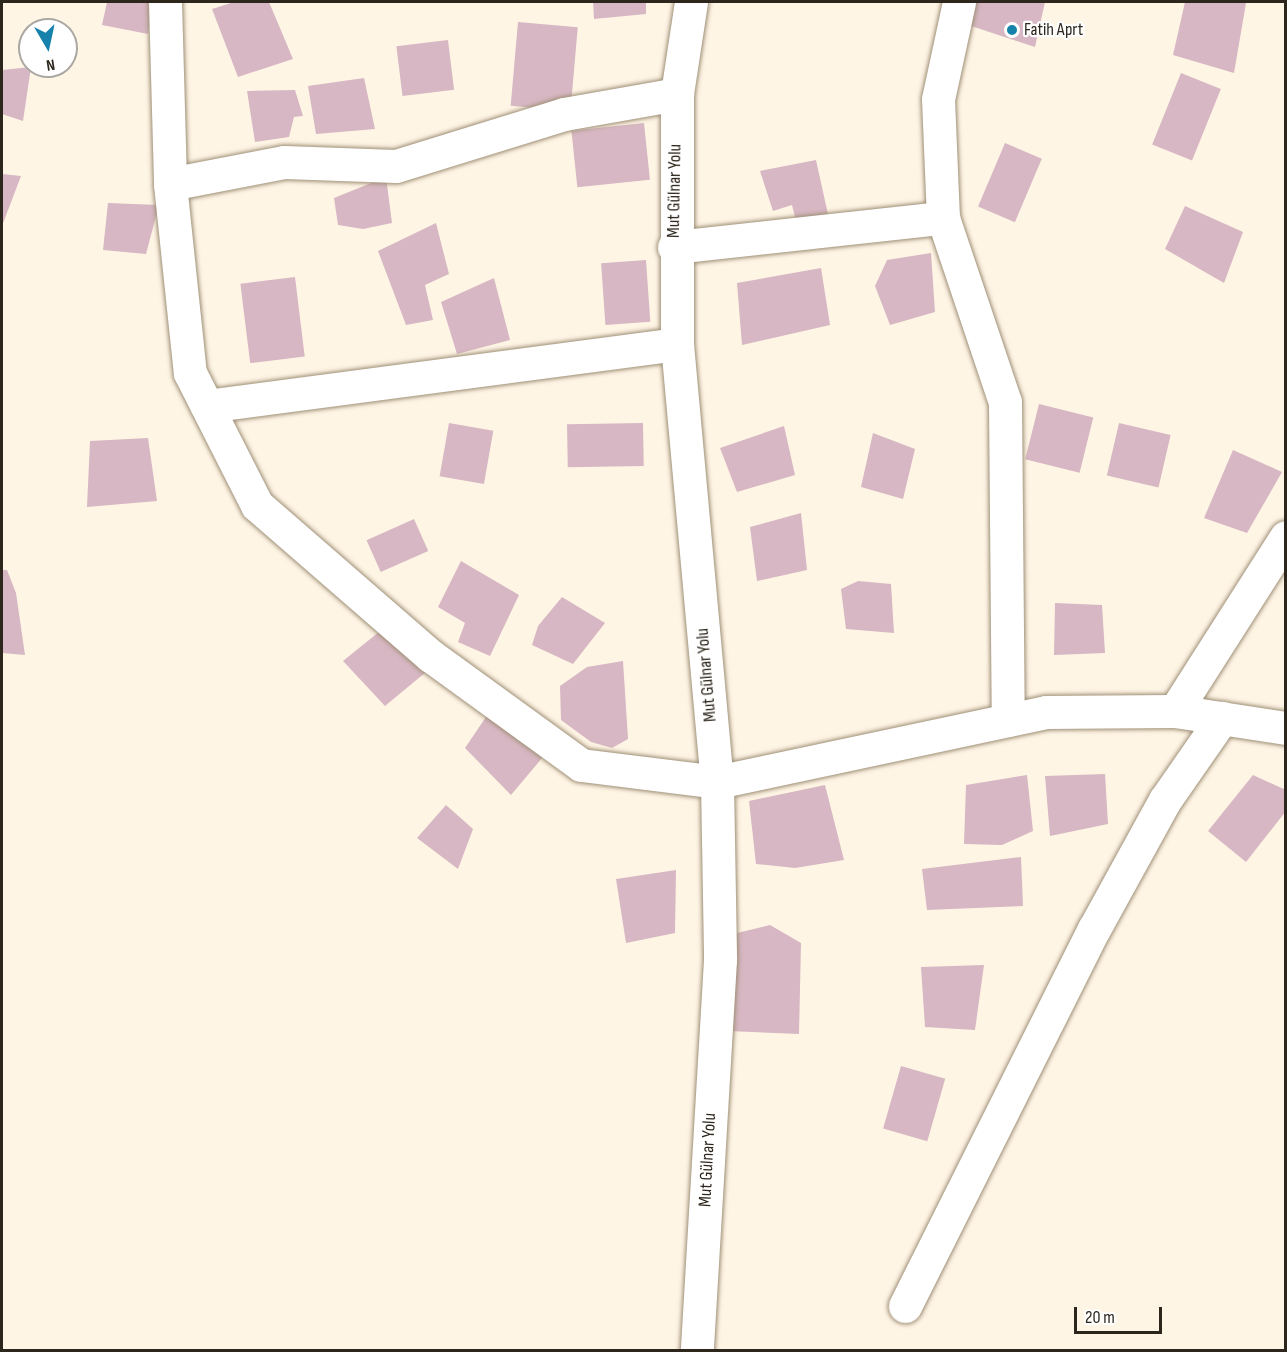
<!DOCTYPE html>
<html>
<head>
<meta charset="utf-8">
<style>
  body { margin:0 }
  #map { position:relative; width:1287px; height:1352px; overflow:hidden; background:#fff5e5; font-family:"Sofia Sans Condensed",sans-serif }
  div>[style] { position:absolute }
  .building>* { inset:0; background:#d7b7c3; transform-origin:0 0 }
  .roads { filter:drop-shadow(0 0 2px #9f9077) drop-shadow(0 0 2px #9f9077) }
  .minor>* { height:33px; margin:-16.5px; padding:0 16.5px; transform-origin:16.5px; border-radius:16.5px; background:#fff }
  .secondary>* { height:33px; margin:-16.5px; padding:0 16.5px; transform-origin:16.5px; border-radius:16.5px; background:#fff }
  .dots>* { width:16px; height:16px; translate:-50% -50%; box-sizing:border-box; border:3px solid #fff; border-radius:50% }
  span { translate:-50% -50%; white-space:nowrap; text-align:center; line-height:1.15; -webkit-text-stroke:4.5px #fff; paint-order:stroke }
  .poi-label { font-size:18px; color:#2c261c }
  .left { translate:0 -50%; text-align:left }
  .street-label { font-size:18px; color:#2c261c }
  .frame { position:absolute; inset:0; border:3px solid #2c261c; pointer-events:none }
  .north { position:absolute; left:18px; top:18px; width:60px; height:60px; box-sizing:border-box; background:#fff; border:2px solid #aba8a4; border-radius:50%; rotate:171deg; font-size:16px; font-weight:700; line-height:24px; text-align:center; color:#2c261c }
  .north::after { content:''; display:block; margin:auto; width:21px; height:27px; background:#1681aa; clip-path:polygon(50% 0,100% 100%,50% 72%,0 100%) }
  .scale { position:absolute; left:1074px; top:1307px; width:88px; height:27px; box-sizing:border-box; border:3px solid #2c261c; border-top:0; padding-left:8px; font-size:18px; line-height:21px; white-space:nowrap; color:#2c261c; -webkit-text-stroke:4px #fff; paint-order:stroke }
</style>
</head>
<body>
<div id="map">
  <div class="building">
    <i style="clip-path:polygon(107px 2px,153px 2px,148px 34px,102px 25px)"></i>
    <i style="clip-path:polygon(234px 2px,269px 2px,293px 59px,238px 77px,212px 9px)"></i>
    <i style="clip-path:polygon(593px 2px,646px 2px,646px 14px,594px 19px)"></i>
    <i style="clip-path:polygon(960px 2px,1045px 2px,1035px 47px,956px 21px)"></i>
    <i style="clip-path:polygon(1185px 2px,1246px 3px,1234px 73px,1173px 55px)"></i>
    <i style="left:518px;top:22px;width:60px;height:84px;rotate:5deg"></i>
    <i style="left:448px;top:40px;width:50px;height:52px;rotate:83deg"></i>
    <i style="clip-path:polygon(31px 67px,23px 121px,2px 114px,2px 70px)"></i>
    <i style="left:1181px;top:73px;width:43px;height:77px;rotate:22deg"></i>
    <i style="clip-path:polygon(364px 78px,375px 129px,316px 134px,308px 86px)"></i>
    <i style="clip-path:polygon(295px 90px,303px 116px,294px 117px,289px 137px,255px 142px,247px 91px)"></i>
    <i style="left:644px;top:123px;width:57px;height:73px;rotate:84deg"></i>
    <i style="left:1005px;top:143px;width:40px;height:69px;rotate:23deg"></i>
    <i style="clip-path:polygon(816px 160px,829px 219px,797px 225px,792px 205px,773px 211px,760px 171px)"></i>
    <i style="clip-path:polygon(2px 174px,21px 176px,2px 226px)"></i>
    <i style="clip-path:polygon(386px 177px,392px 223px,363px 229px,338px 225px,334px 198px)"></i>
    <i style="clip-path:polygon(108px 203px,159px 205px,146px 254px,103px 250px)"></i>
    <i style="clip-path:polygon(1185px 206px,1243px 232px,1224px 283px,1165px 249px)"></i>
    <i style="clip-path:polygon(436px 223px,449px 274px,425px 285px,433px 320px,406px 325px,378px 251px)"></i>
    <i style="clip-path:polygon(931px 253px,935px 312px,890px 325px,875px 286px,887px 260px)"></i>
    <i style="left:646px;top:260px;width:62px;height:45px;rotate:86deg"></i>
    <i style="clip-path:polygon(821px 268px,830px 325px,742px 345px,737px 283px)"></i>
    <i style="left:295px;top:277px;width:80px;height:55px;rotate:83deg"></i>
    <i style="clip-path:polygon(494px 278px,510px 340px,457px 354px,441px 302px)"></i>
    <i style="left:1039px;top:404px;width:56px;height:57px;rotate:14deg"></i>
    <i style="left:449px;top:423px;width:45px;height:54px;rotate:10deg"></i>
    <i style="left:643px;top:423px;width:43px;height:76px;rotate:89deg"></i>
    <i style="left:1119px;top:423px;width:53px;height:54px;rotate:13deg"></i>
    <i style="clip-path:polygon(784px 426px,795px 475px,737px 492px,720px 448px)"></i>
    <i style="clip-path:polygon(873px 433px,915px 449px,903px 499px,861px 487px)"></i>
    <i style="clip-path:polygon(148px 438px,157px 501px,87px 507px,90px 441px)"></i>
    <i style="clip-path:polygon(1233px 450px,1282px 472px,1247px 533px,1204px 518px)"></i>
    <i style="clip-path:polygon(801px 513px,807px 570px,757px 581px,750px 527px)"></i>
    <i style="left:414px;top:519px;width:35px;height:52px;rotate:66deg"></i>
    <i style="clip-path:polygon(461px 561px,519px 595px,490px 656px,458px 642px,465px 623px,438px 607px)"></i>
    <i style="clip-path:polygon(2px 570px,7px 570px,16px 593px,25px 655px,2px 653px)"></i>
    <i style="clip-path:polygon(858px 581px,891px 584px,894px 633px,846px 629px,841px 589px)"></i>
    <i style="clip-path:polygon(562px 597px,605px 623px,573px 664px,532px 645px,538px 626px)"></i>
    <i style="clip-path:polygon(1055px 603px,1102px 605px,1105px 653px,1054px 655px)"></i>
    <i style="clip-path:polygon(385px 627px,432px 667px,385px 706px,343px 661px)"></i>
    <i style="clip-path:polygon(623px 661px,628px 739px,612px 748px,591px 742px,561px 720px,560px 686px,587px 667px)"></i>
    <i style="clip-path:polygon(490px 711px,548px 751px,511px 795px,465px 748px)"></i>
    <i style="clip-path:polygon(1105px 774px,1108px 824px,1050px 836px,1045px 776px)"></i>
    <i style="clip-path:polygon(1027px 775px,1033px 831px,1002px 845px,964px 844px,966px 785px)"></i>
    <i style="clip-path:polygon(1253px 775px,1286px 790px,1286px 811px,1246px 862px,1208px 831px)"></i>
    <i style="clip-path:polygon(825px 785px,844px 860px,795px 868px,756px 864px,749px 801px)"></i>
    <i style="clip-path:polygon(446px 805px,473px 829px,458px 869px,417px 838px)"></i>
    <i style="clip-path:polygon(1021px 857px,1023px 906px,927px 910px,922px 869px)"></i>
    <i style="clip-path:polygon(676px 870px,675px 933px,626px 943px,616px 879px)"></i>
    <i style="clip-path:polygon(770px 925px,801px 943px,799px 1034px,728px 1031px,733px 934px)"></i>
    <i style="clip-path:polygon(984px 965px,975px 1030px,925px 1027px,921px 967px)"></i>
    <i style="left:901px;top:1066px;width:46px;height:65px;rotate:16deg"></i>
  </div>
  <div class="roads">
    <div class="minor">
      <i style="left:165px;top:2px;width:182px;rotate:88.4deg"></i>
      <i style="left:170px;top:184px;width:190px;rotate:84deg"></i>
      <i style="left:190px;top:373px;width:148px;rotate:63.1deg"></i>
      <i style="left:257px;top:505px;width:230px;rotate:41deg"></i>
      <i style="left:431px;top:656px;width:185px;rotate:36deg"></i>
      <i style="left:581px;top:765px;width:137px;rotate:7.1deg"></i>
      <i style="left:717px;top:782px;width:336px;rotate:-12deg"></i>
      <i style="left:1046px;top:712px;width:129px;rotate:-0.4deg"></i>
      <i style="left:1175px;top:711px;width:112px;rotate:8.7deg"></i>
      <i style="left:959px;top:2px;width:99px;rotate:102.2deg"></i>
      <i style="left:938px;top:99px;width:119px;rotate:87.6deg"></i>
      <i style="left:943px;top:218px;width:194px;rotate:71.4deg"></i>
      <i style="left:1005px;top:402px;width:318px;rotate:89.5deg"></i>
      <i style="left:170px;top:184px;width:116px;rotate:-10.9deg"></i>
      <i style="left:284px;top:162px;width:112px;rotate:2deg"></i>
      <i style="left:396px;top:166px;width:176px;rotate:-17.2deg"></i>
      <i style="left:564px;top:114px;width:115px;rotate:-10deg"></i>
      <i style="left:674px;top:247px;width:271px;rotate:-6.2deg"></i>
      <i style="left:207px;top:406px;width:474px;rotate:-7.5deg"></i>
      <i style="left:1175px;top:711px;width:206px;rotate:-57.5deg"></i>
      <i style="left:905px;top:1306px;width:422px;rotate:-63.4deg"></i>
      <i style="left:1094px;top:929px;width:147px;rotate:-61.2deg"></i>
      <i style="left:1165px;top:800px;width:100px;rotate:-55.2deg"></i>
    </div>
    <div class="secondary">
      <i style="left:691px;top:2px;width:93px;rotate:98.7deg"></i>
      <i style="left:677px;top:94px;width:250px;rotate:90deg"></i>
      <i style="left:677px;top:344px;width:440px;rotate:84.8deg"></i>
      <i style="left:717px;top:782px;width:178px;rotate:89deg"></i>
      <i style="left:720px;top:960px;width:391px;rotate:93.4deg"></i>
    </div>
  </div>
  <div class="dots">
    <i style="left:1012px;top:30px;background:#1681aa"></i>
  </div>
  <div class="poi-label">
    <span class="left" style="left:1024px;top:30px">Fatih Aprt</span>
  </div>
  <div class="street-label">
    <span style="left:675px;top:191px;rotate:-89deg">Mut Gülnar Yolu</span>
    <span style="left:707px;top:675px;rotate:-95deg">Mut Gülnar Yolu</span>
    <span style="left:708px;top:1160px;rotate:-87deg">Mut Gülnar Yolu</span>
  </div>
  <div class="frame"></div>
  <div class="north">N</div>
  <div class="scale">20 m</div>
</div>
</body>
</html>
